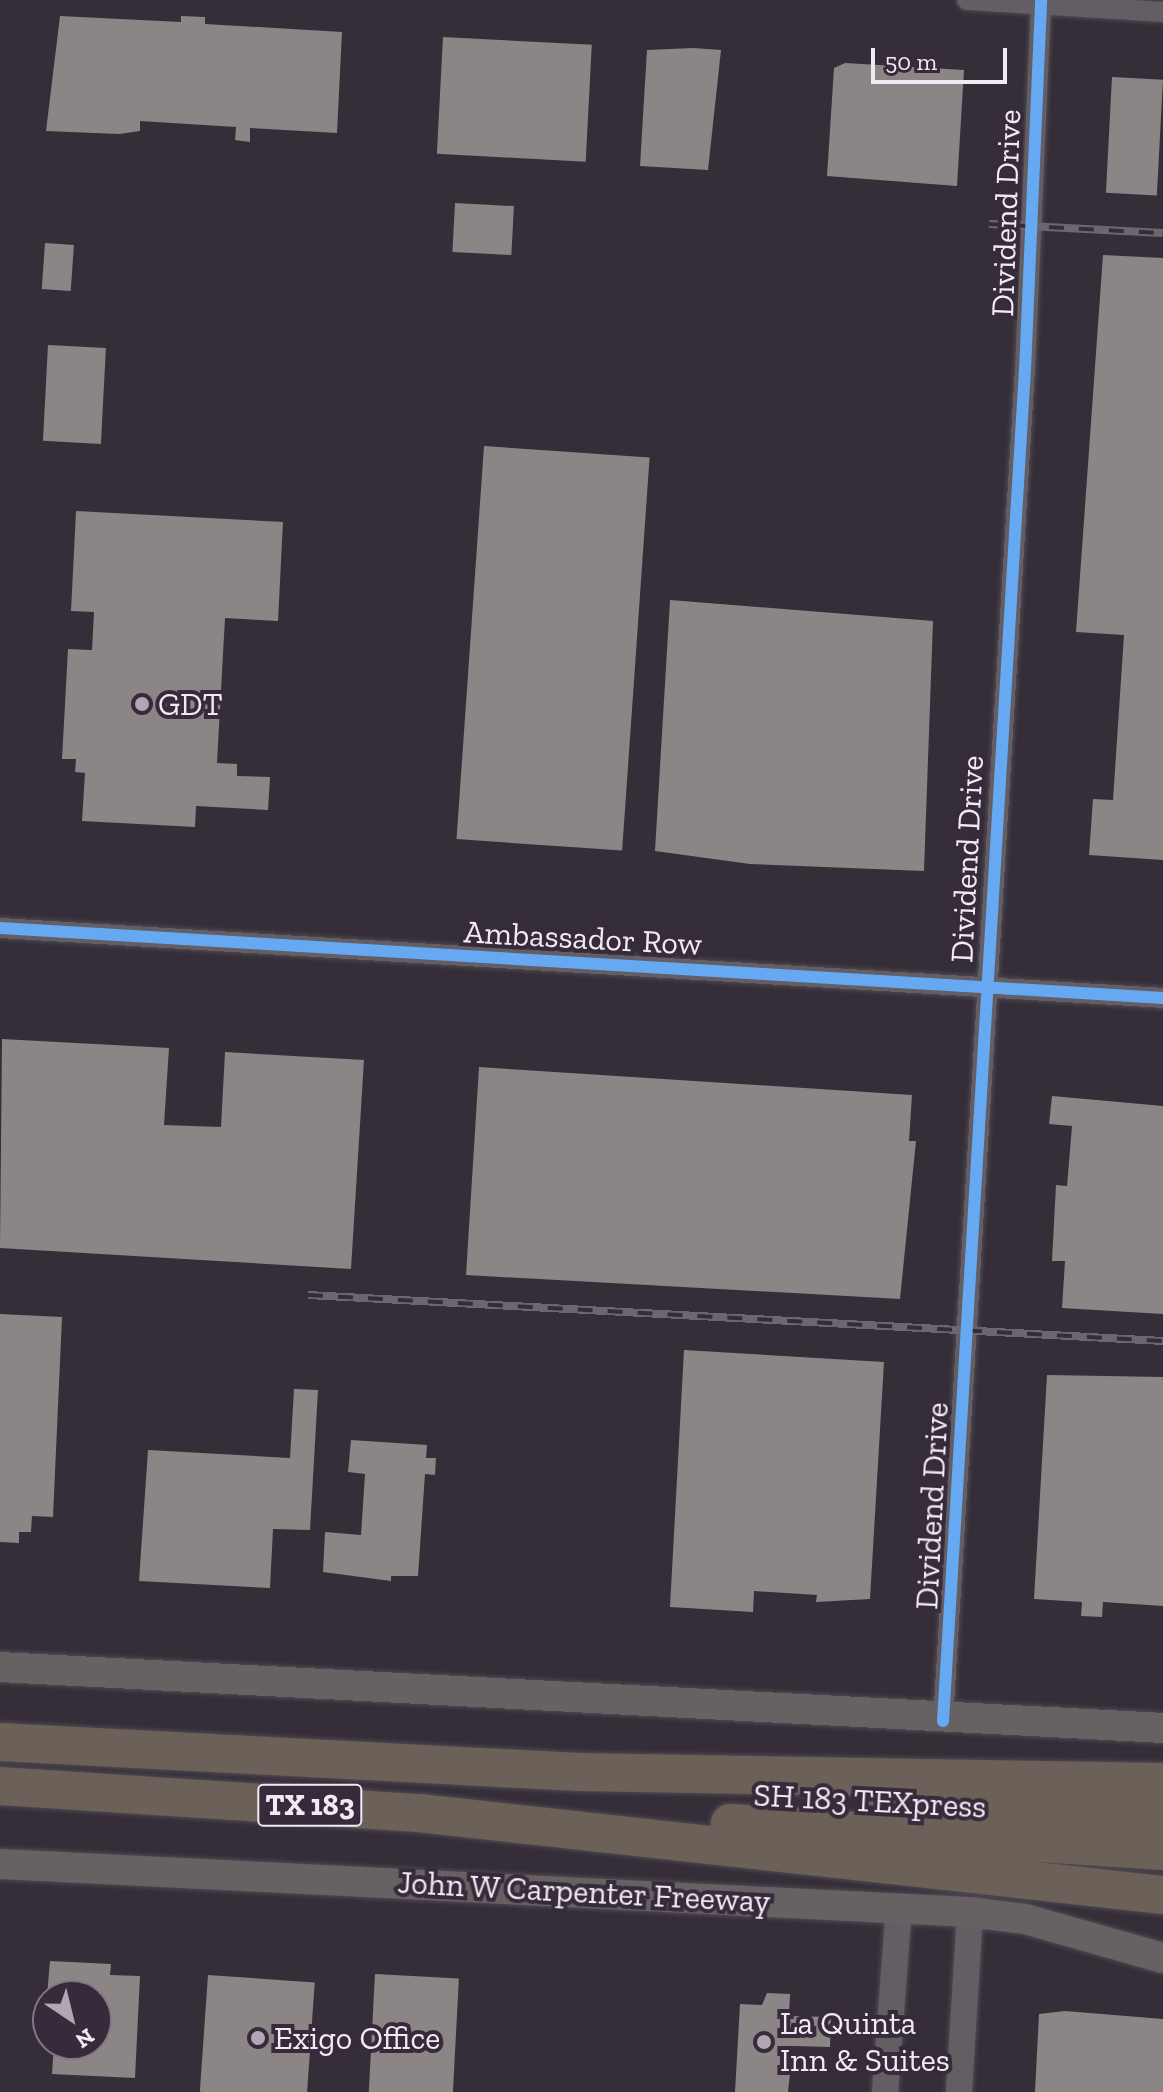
<!DOCTYPE html>
<html>
<head>
<meta charset="utf-8">
<style>
  body { margin:0 }
  #map { position:relative; width:1163px; height:2092px; overflow:hidden; background:#352e38; font-family:"Zilla Slab",serif }
  div>[style] { position:absolute }
  .building>* { inset:0; background:#8b8586; transform-origin:0 0 }
  .roads { filter:drop-shadow(0 0 2px #4f4a52) drop-shadow(0 0 2px #4f4a52) }
  .minor>* { height:20px; margin:-10px; padding:0 10px; transform-origin:10px; border-radius:10px; background:#635e64 }
  .tertiary>* { height:26px; margin:-13px; padding:0 13px; transform-origin:13px; border-radius:13px; background:#635e64 }
  .secondary>* { height:30px; margin:-15px; padding:0 15px; transform-origin:15px; border-radius:15px; background:#676163 }
  .motorway>* { height:38px; margin:-19px; padding:0 19px; transform-origin:19px; border-radius:19px; background:#6b6158 }
  .rail>* { height:8px; margin-top:-4px; transform-origin:0; background:repeating-linear-gradient(90deg,#372b3b 0 15px,#6c676e 0 30px); box-sizing:border-box; border-block:2px solid #6c676e }
  .cycleway>* { height:12px; margin:-6px; padding:0 6px; transform-origin:6px; border-radius:6px; background:#66a8f1 }
  .dots>* { width:22px; height:22px; translate:-50% -50%; box-sizing:border-box; border:4px solid #372b3b; border-radius:50% }
  span { translate:-50% -50%; white-space:nowrap; text-align:center; line-height:1.15; -webkit-text-stroke:8px #372b3b; paint-order:stroke }
  .shield-label span { padding:2px 6px; background:#372b3b; border:2px solid; border-radius:6px; -webkit-text-stroke-width:0 }
  .shield-label { font-size:30px; color:#f1eaf4; font-weight:700 }
  .street-label { font-size:32px; color:#f1eaf4 }
  .poi-label { font-size:32px; color:#f1eaf4 }
  .left { translate:0 -50%; text-align:left }
  .north { position:absolute; left:32px; top:1980px; width:80px; height:80px; box-sizing:border-box; background:#372b3b; border:2px solid #817785; border-radius:50%; rotate:145deg; font-size:22px; font-weight:700; line-height:32px; text-align:center; color:#f1eaf4 }
  .north::after { content:''; display:block; margin:auto; width:28px; height:36px; background:#afa8b2; clip-path:polygon(50% 0,100% 100%,50% 72%,0 100%) }
  .scale { position:absolute; left:871px; top:48px; width:136px; height:36px; box-sizing:border-box; border:4px solid #f1eaf4; border-top:0; padding-left:10px; font-size:24px; line-height:28px; white-space:nowrap; color:#f1eaf4; -webkit-text-stroke:6px #372b3b; paint-order:stroke }
</style>
</head>
<body>
<div id="map">
  <div class="building">
    <i style="clip-path:polygon(60px 16px,181px 22px,181px 16px,205px 17px,205px 24px,342px 32px,337px 133px,250px 128px,250px 142px,235px 140px,236px 127px,140px 121px,140px 131px,119px 134px,46px 131px)"></i>
    <i style="left:443px;top:37px;width:149px;height:117px;rotate:3deg"></i>
    <i style="clip-path:polygon(693px 48px,721px 50px,708px 170px,640px 166px,647px 50px)"></i>
    <i style="clip-path:polygon(845px 63px,964px 70px,957px 186px,827px 176px,834px 68px)"></i>
    <i style="left:1112px;top:77px;width:51px;height:116px;rotate:3deg"></i>
    <i style="left:455px;top:203px;width:59px;height:49px;rotate:3deg"></i>
    <i style="left:45px;top:243px;width:29px;height:46px;rotate:4deg"></i>
    <i style="clip-path:polygon(1103px 255px,1163px 258px,1163px 860px,1089px 855px,1093px 799px,1113px 800px,1124px 635px,1076px 632px)"></i>
    <i style="left:48px;top:345px;width:58px;height:96px;rotate:3deg"></i>
    <i style="left:484px;top:446px;width:166px;height:394px;rotate:4deg"></i>
    <i style="clip-path:polygon(76px 511px,283px 522px,278px 621px,225px 618px,217px 763px,237px 764px,237px 776px,270px 777px,268px 810px,196px 806px,195px 827px,82px 821px,85px 773px,75px 772px,76px 759px,62px 759px,68px 649px,92px 650px,94px 612px,71px 611px)"></i>
    <i style="clip-path:polygon(670px 600px,933px 621px,924px 871px,750px 864px,655px 851px)"></i>
    <i style="clip-path:polygon(2px 1039px,169px 1048px,164px 1125px,221px 1127px,225px 1052px,364px 1060px,351px 1269px,0 1248px)"></i>
    <i style="clip-path:polygon(479px 1067px,912px 1095px,909px 1141px,916px 1141px,900px 1299px,466px 1275px)"></i>
    <i style="clip-path:polygon(1052px 1096px,1163px 1106px,1163px 1314px,1062px 1308px,1065px 1261px,1052px 1261px,1056px 1185px,1067px 1186px,1072px 1126px,1049px 1124px)"></i>
    <i style="clip-path:polygon(0 1314px,62px 1317px,53px 1517px,32px 1516px,31px 1532px,19px 1532px,19px 1543px,0 1542px)"></i>
    <i style="clip-path:polygon(684px 1350px,884px 1362px,870px 1599px,816px 1602px,817px 1595px,754px 1591px,753px 1612px,670px 1607px)"></i>
    <i style="clip-path:polygon(1047px 1375px,1163px 1377px,1163px 1606px,1103px 1602px,1102px 1617px,1081px 1616px,1082px 1602px,1034px 1599px)"></i>
    <i style="clip-path:polygon(294px 1389px,318px 1390px,310px 1530px,273px 1529px,270px 1588px,139px 1581px,148px 1450px,290px 1458px)"></i>
    <i style="clip-path:polygon(351px 1440px,427px 1445px,426px 1458px,436px 1458px,435px 1475px,425px 1474px,418px 1576px,391px 1576px,391px 1581px,323px 1572px,325px 1532px,361px 1535px,365px 1474px,348px 1472px)"></i>
    <i style="clip-path:polygon(50px 1961px,111px 1964px,110px 1975px,140px 1976px,135px 2078px,52px 2074px,54px 2044px,96px 2044px,96px 1996px,47px 1996px)"></i>
    <i style="left:375px;top:1974px;width:84px;height:118px;rotate:3deg"></i>
    <i style="left:208px;top:1975px;width:107px;height:117px;rotate:4deg"></i>
    <i style="clip-path:polygon(767px 1993px,790px 1994px,789px 2016px,831px 2017px,830px 2047px,793px 2046px,788px 2092px,735px 2092px,740px 2004px,762px 2005px)"></i>
    <i style="clip-path:polygon(1065px 2011px,1163px 2019px,1163px 2092px,1035px 2092px,1039px 2014px)"></i>
  </div>
  <div class="roads">
    <div class="minor">
      <i style="left:967px;top:0;width:196px;rotate:3.5deg"></i>
      <i style="left:0;top:928px;width:1165px;rotate:3.44deg"></i>
      <i style="left:943px;top:1721px;width:1353px;rotate:-86.53deg"></i>
      <i style="left:1025px;top:370px;width:370px;rotate:-87.5deg"></i>
    </div>
    <div class="tertiary">
      <i style="left:885px;top:2092px;width:186px;rotate:-85.7deg"></i>
      <i style="left:959px;top:2092px;width:180px;rotate:-86.5deg"></i>
    </div>
    <div class="secondary">
      <i style="left:0;top:1667px;width:1165px;rotate:3deg"></i>
      <i style="left:0;top:1864px;width:971px;rotate:2.83deg"></i>
      <i style="left:970px;top:1912px;width:55px;rotate:7.3deg"></i>
      <i style="left:1025px;top:1919px;width:143px;rotate:15.8deg"></i>
    </div>
    <div class="motorway">
      <i style="left:0;top:1742px;width:580px;rotate:2.97deg"></i>
      <i style="left:579px;top:1772px;width:584px;rotate:0.98deg"></i>
      <i style="left:0;top:1786px;width:420px;rotate:3.7deg"></i>
      <i style="left:419px;top:1813px;width:749px;rotate:6.29deg"></i>
      <i style="left:887px;top:1802px;width:276px;rotate:3.3deg"></i>
      <i style="left:730px;top:1823px;width:434px;rotate:3.7deg"></i>
    </div>
  </div>
  <div class="rail">
    <i style="left:989px;top:224px;width:174px;rotate:3deg"></i>
    <i style="left:308px;top:1295px;width:856px;rotate:3.08deg"></i>
  </div>
  <div class="cycleway">
    <i style="left:0;top:928px;width:1165px;rotate:3.44deg"></i>
    <i style="left:943px;top:1721px;width:1353px;rotate:-86.53deg"></i>
    <i style="left:1025px;top:370px;width:370px;rotate:-87.5deg"></i>
  </div>
  <div class="dots">
    <i style="left:142px;top:704px;background:#afa8b2"></i>
    <i style="left:258px;top:2038px;background:#afa8b2"></i>
    <i style="left:764px;top:2042px;background:#afa8b2"></i>
  </div>
  <div class="shield-label">
    <span style="left:310px;top:1805px">TX 183</span>
  </div>
  <div class="street-label">
    <span style="left:1006px;top:213px;rotate:-88deg">Dividend Drive</span>
    <span style="left:967px;top:859px;rotate:-87deg">Dividend Drive</span>
    <span style="left:583px;top:938px;rotate:3deg">Ambassador Row</span>
    <span style="left:932px;top:1506px;rotate:-87deg">Dividend Drive</span>
    <span style="left:870px;top:1801px;rotate:3deg">SH 183 TEXpress</span>
    <span style="left:584px;top:1892px;rotate:3deg">John W Carpenter Freeway</span>
  </div>
  <div class="poi-label">
    <span class="left" style="left:158px;top:704px">GDT</span>
    <span class="left" style="left:780px;top:2042px">La Quinta<br>Inn &amp; Suites</span>
    <span class="left" style="left:274px;top:2038px">Exigo Office</span>
  </div>
  <div class="north">N</div>
  <div class="scale">50 m</div>
</div>
</body>
</html>
